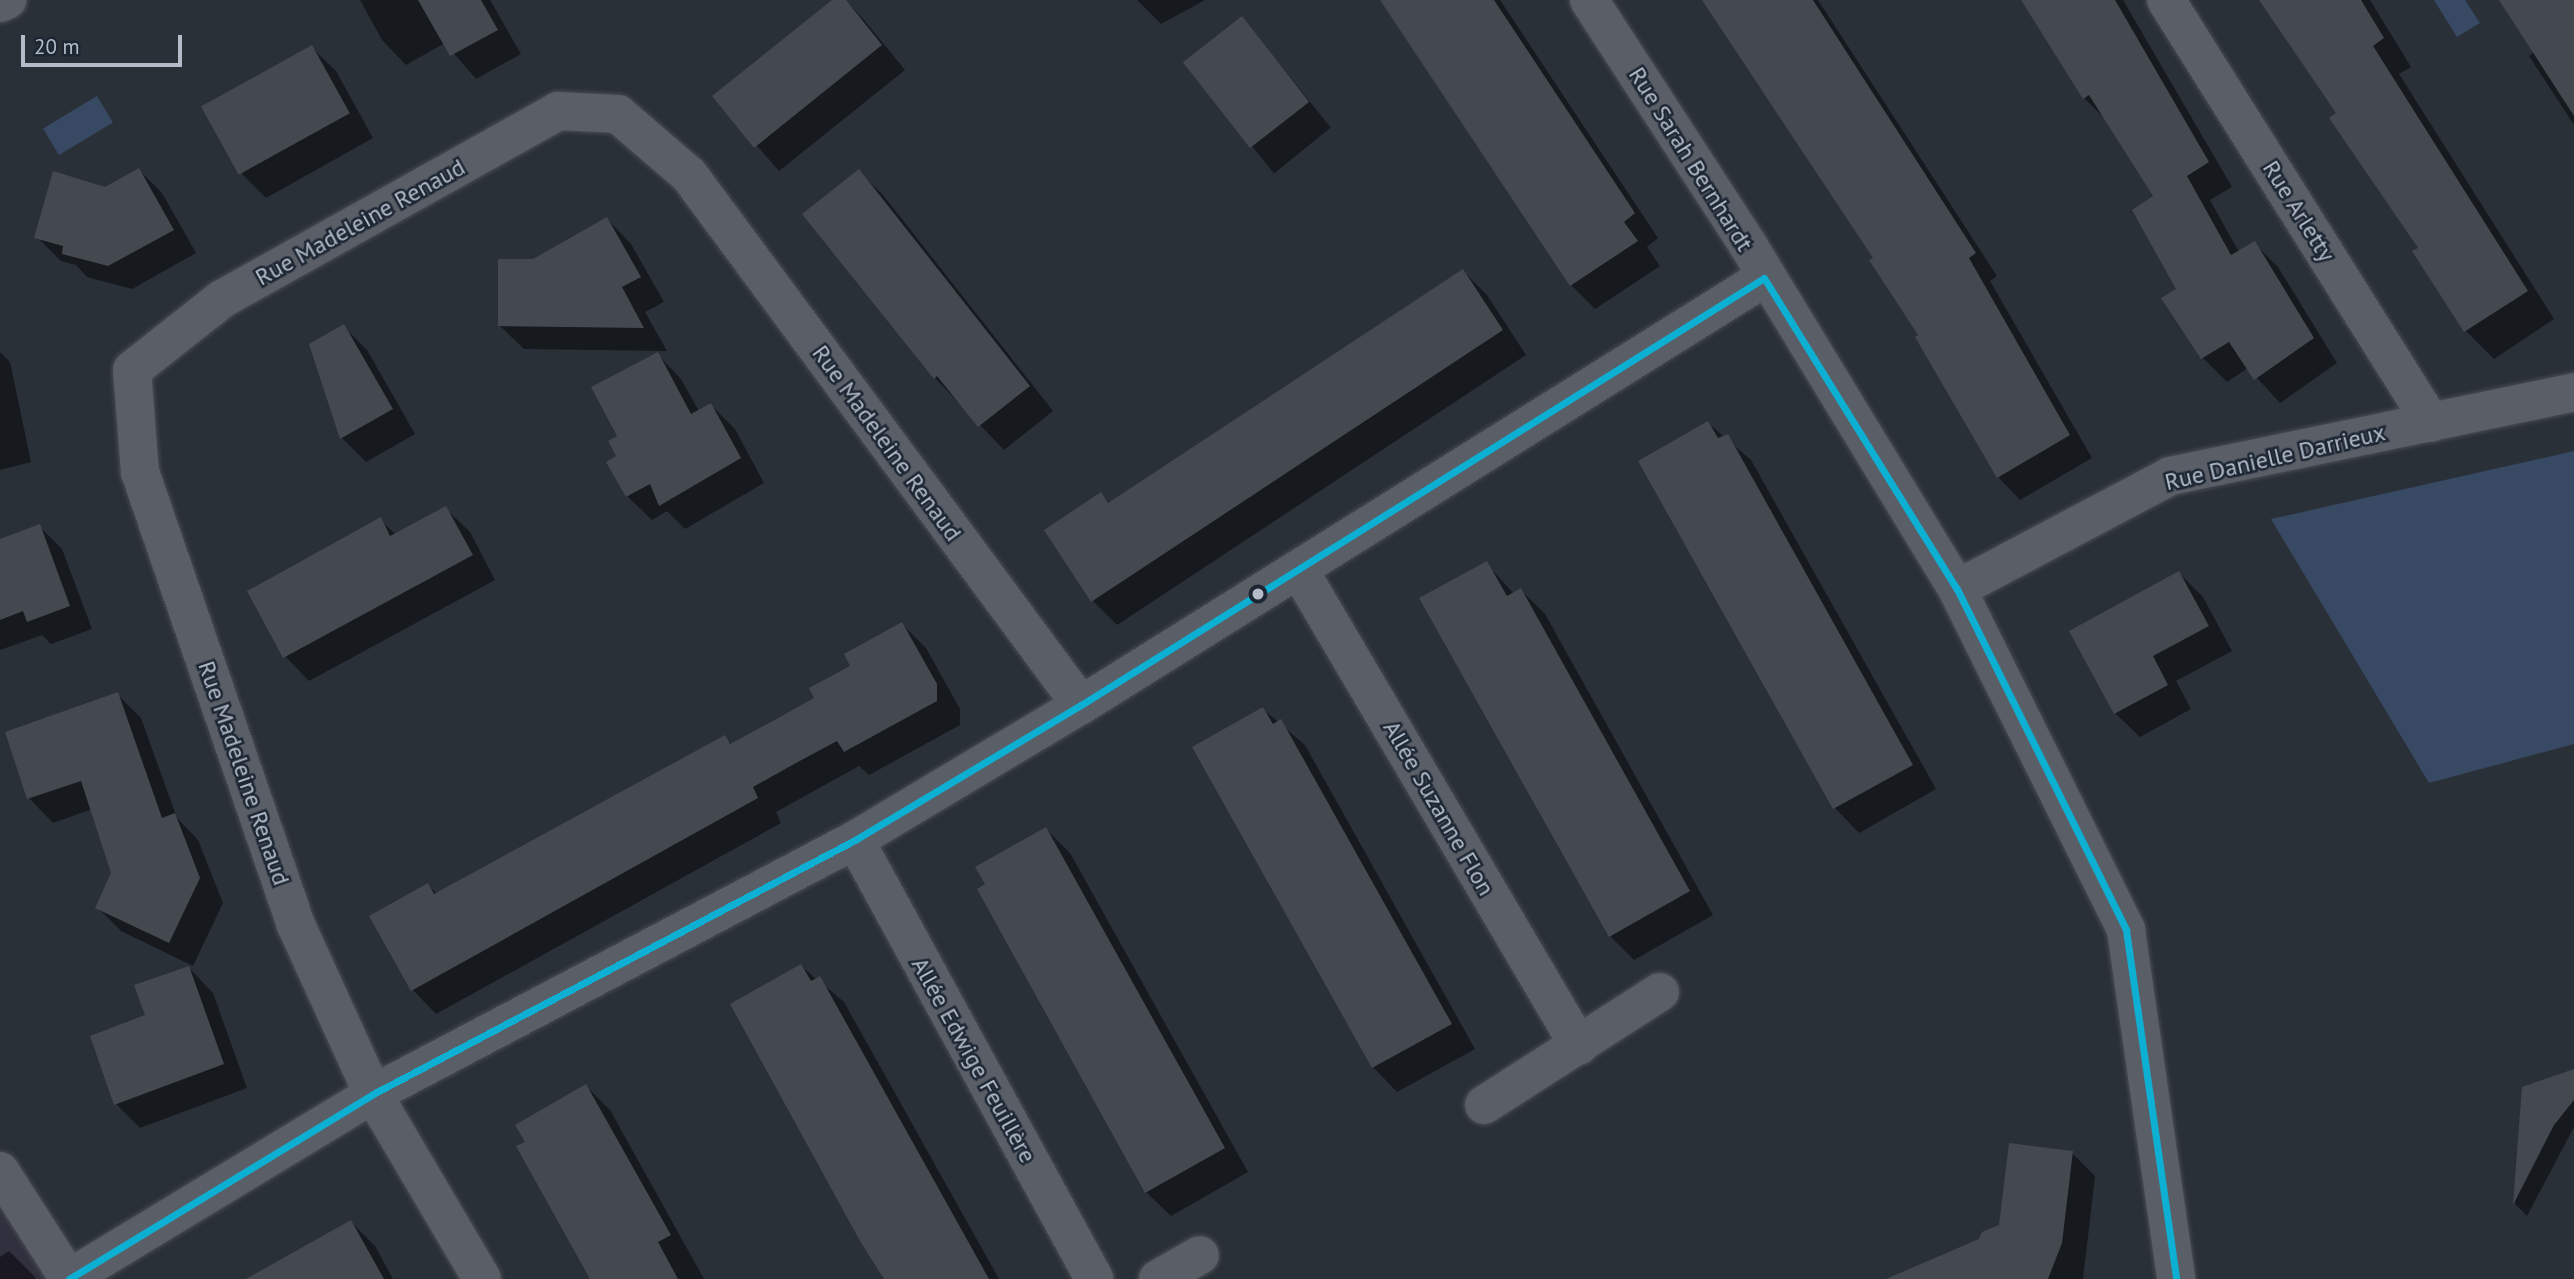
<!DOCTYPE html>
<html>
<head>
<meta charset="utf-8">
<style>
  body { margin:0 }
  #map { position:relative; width:2574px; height:1279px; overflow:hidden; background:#2a3038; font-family:"PT Sans",sans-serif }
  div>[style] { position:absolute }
  .medical>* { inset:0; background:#31303e }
  .water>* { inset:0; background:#384963; transform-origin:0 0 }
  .shadow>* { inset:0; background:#0007; transform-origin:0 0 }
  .building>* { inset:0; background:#444950; transform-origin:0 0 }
  .roads { filter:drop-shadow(0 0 2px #484c53) drop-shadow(0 0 2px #484c53) }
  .minor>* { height:38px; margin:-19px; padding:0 19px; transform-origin:19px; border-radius:19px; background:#5a5e66 }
  .bus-1>* { height:7px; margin:-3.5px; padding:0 3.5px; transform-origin:3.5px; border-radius:3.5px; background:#0dafd3 }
  .dots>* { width:19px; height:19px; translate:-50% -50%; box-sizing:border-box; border:4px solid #1d2633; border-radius:50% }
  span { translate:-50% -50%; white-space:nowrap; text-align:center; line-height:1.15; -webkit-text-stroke:5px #1d2633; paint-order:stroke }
  .street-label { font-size:24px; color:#b4bcc9 }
  .scale { position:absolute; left:21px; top:35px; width:161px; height:32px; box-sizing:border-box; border:4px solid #b4bcc9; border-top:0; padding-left:9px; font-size:21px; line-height:24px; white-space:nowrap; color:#b4bcc9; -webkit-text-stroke:5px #1d2633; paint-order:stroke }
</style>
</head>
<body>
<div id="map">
  <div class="medical">
    <i style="clip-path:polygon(0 1201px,55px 1279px,0 1279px)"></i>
  </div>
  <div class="water">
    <i style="clip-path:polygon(2434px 0,2465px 0,2480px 23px,2457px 37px)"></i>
    <i style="left:97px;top:96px;width:31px;height:63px;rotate:59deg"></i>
    <i style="clip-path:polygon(2574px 451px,2574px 744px,2429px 783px,2271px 519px)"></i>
  </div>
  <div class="shadow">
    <i style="clip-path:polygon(360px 0,490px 0,521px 54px,476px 79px,445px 43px,406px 65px,382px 40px)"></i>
    <i style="clip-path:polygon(835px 0,845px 0,864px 20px,905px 70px,779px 171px,714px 96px)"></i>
    <i style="clip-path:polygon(1137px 0,1205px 0,1161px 24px)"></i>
    <i style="clip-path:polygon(1388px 0,1500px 0,1658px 238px,1647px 247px,1660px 266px,1595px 309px,1571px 285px)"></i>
    <i style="clip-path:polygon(1703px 0,1818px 0,1997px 276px,1990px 281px,2092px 458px,2020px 500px,1998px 477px,1875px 258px)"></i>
    <i style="clip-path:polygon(2023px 0,2123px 0,2232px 187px,2210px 200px,2239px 252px,2254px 243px,2278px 267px,2337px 363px,2280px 403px,2248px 368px,2227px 382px,2203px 358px,2178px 290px,2155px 196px,2109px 123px,2084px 98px)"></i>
    <i style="clip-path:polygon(2264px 0,2370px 0,2411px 67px,2399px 74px,2554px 319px,2494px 359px,2466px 331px,2339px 113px)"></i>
    <i style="clip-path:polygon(2501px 0,2574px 0,2574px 125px,2529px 56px,2535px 52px)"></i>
    <i style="left:1242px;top:18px;width:141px;height:73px;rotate:51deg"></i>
    <i style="clip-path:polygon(311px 47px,336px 71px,373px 138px,266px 198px,242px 174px)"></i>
    <i style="clip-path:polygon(139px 170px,162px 193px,196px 253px,132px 289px,87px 277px,76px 265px,61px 261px,38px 238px)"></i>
    <i style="clip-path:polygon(858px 171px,883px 195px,1053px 411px,1004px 450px,935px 378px,804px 214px)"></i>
    <i style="clip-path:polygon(607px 219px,631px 244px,664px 302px,645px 312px,667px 351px,524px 349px,499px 325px,534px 261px)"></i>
    <i style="clip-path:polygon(1463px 271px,1487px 295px,1526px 355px,1117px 625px,1093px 601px,1101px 495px,1110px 504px)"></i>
    <i style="clip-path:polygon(343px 326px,367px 350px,415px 434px,366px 462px,342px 438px,312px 345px)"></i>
    <i style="clip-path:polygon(0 352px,10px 362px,31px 462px,0 470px)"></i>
    <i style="clip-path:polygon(657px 354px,681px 379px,699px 411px,711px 405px,735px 429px,764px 483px,685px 529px,667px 511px,652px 520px,627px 496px,619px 457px,619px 437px)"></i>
    <i style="clip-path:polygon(1708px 423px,1751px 460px,1936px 789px,1859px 833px,1835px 808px,1640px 462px)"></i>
    <i style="clip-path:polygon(445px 508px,470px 532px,495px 580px,309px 681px,285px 656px,380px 519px,396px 535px)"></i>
    <i style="clip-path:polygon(39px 526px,62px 549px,92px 629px,51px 644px,42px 635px,0 650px,0 541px)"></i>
    <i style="clip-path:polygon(1486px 563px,1514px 594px,1521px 590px,1545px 614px,1713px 915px,1634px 960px,1610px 936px)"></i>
    <i style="clip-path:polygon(2179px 573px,2203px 597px,2232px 651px,2176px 681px,2191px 709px,2140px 737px,2115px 713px)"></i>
    <i style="clip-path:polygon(902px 624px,926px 648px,960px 709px,960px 725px,869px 775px,859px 766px,776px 812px,781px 823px,436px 1014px,412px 989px,428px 885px,437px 894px,724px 737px,732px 745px,817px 699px)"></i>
    <i style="clip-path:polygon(117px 694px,141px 718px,177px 818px,198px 840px,223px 903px,193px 966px,121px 931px,97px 907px,113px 873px,92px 809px,53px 823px,29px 798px,7px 733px)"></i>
    <i style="clip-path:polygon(1263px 709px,1305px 745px,1475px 1049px,1397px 1092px,1373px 1067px)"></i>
    <i style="clip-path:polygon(1046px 829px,1070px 853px,1248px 1172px,1171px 1216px,1146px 1192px)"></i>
    <i style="clip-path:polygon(801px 966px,844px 1002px,999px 1279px,886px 1279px)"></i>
    <i style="clip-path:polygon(189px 968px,213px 993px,247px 1088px,140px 1128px,116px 1104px,147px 1016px)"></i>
    <i style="clip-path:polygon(2574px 1071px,2574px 1127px,2527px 1216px,2515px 1204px,2523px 1088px)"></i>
    <i style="clip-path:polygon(586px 1086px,610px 1110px,704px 1279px,592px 1279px,528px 1143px)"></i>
    <i style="clip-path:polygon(2072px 1153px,2095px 1176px,2083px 1279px,1947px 1279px)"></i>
    <i style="clip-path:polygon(351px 1222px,375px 1246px,393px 1279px,298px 1279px)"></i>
    <i style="clip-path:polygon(9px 1251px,33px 1275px,36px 1279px,0 1279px,0 1257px)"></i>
  </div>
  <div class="building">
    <i style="clip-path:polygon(418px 0,481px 0,498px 30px,450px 56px)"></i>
    <i style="clip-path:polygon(832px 0,846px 0,882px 45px,754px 148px,712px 96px)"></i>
    <i style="clip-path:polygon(1380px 0,1494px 0,1635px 213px,1624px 222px,1638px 241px,1570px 286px)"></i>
    <i style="clip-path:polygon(1702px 0,1813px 0,1976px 253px,1969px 258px,2070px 435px,1997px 478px,1915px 337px,1918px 335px,1869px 260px,1873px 258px)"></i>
    <i style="clip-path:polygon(2021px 0,2115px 0,2209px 162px,2187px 176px,2231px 255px,2255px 241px,2314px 338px,2254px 380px,2229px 342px,2201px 359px,2161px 298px,2176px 289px,2132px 210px,2153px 196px,2089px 95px,2083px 99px)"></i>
    <i style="clip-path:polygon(2259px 0,2361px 0,2384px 38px,2373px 46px,2528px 291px,2464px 332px,2412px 251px,2418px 248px,2329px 118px,2336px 113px)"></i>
    <i style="clip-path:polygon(2499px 0,2574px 0,2574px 116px)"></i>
    <i style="left:1242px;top:16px;width:109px;height:75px;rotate:52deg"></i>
    <i style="left:312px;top:45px;width:78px;height:127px;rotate:61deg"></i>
    <i style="clip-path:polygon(139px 168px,174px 230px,108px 266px,62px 254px,63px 246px,34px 238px,53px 171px,105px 187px)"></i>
    <i style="clip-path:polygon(859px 169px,1030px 386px,978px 427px,937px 376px,934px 379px,802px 214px)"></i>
    <i style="clip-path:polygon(607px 217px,641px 277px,622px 287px,644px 328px,498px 326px,498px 259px,533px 259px)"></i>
    <i style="clip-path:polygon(1463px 269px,1503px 330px,1091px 602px,1044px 530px,1101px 492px,1108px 503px)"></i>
    <i style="clip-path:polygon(344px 324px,393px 409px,340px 439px,309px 344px)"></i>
    <i style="clip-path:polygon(658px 352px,691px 414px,711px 403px,741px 458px,659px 506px,650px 484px,626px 497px,606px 462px,616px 456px,608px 441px,617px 436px,591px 387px)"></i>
    <i style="clip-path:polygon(1708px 421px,1718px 438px,1728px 434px,1913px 765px,1833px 809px,1638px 461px)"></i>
    <i style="clip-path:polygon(446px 506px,473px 555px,283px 658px,247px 591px,381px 517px,390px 536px)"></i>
    <i style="clip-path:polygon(40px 524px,70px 606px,27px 622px,23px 611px,0 620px,0 539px)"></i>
    <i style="clip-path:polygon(1487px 561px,1507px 596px,1521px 588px,1690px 891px,1609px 937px,1419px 598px)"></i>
    <i style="clip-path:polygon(2179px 571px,2209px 626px,2153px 656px,2168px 685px,2114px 714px,2069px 631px)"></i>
    <i style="clip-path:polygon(902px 622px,937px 684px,937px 701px,844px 752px,837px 741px,796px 763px,753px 787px,758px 798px,411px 991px,369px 916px,428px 883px,434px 894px,725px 735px,730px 744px,771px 722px,814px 698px,809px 688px,850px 666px,844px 654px)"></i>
    <i style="clip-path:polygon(118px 692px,162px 818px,175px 813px,200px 878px,169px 943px,95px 908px,111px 873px,81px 781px,27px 799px,5px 732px)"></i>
    <i style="clip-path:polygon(1263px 707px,1273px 724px,1281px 719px,1452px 1024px,1372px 1068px,1192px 747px)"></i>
    <i style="clip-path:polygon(1046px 827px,1225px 1148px,1145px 1193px,977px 889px,985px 884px,975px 867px)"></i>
    <i style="clip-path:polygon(801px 964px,811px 981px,820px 976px,989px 1279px,884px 1279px,860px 1241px,730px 1004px)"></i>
    <i style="clip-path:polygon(189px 966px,224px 1064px,114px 1105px,90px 1036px,145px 1015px,134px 985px)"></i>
    <i style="clip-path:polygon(2574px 1069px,2574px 1100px,2554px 1125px,2513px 1205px,2522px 1087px)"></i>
    <i style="clip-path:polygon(586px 1084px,671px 1235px,658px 1242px,678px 1279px,590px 1279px,516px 1146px,525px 1142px,515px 1125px)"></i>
    <i style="clip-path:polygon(2009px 1143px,2073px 1151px,2062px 1243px,2048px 1279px,1886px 1279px,1979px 1239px,1982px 1232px,1999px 1225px)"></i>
    <i style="clip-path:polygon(351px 1220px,384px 1279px,246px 1279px)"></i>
  </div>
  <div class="roads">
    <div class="minor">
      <i style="left:1589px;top:0;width:292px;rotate:57deg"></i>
      <i style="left:1748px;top:245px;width:403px;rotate:58.7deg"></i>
      <i style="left:1957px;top:589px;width:381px;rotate:63.6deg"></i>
      <i style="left:2126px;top:930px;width:353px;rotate:81.8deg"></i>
      <i style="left:2166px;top:0;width:499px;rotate:57.9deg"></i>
      <i style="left:0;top:3px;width:8px;rotate:-23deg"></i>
      <i style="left:1299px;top:570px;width:552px;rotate:59.53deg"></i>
      <i style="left:1957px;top:589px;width:241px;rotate:-27.9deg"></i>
      <i style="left:2170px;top:476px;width:413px;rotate:-11.7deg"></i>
      <i style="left:855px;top:840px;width:500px;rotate:61.4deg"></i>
      <i style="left:1484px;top:1105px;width:209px;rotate:-32.7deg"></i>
      <i style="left:0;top:1171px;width:128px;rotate:57.4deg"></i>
      <i style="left:68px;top:1279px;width:357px;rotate:-31.2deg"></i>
      <i style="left:373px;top:1094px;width:545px;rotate:-27.79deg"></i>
      <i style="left:855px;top:840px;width:263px;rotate:-30.9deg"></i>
      <i style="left:1081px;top:705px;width:805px;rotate:-32.01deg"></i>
      <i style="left:482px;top:1279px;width:215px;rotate:-120.5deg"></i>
      <i style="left:373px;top:1094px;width:186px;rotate:-114.5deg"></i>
      <i style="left:296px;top:925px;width:478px;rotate:-109deg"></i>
      <i style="left:140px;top:473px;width:103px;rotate:-94.4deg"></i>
      <i style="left:132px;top:370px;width:115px;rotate:-38.3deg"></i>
      <i style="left:222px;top:299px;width:385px;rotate:-29.2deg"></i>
      <i style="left:558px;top:111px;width:60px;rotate:2.9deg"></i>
      <i style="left:618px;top:114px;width:94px;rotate:40.7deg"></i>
      <i style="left:689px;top:175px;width:659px;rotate:53.51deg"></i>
      <i style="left:1158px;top:1279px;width:48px;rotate:-29.7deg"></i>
    </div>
  </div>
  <div class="bus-1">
    <i style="left:69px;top:1279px;width:356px;rotate:-31.3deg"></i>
    <i style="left:373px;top:1094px;width:545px;rotate:-27.79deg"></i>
    <i style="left:855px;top:840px;width:263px;rotate:-30.9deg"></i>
    <i style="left:1081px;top:705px;width:805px;rotate:-32.01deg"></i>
    <i style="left:1764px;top:278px;width:366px;rotate:58.2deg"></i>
    <i style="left:1957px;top:589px;width:381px;rotate:63.6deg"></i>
    <i style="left:2126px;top:930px;width:353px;rotate:81.8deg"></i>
  </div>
  <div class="dots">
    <i style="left:1258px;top:594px;background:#b4bcc9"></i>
  </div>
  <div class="street-label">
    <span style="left:1691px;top:159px;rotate:58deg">Rue Sarah Bernhardt</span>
    <span style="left:2299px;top:211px;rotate:58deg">Rue Arletty</span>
    <span style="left:360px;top:222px;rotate:-29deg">Rue Madeleine Renaud</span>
    <span style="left:887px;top:443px;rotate:54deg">Rue Madeleine Renaud</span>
    <span style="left:2275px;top:457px;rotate:-13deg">Rue Danielle Darrieux</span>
    <span style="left:244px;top:773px;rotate:71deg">Rue Madeleine Renaud</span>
    <span style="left:1439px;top:808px;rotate:60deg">Allée Suzanne Flon</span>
    <span style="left:974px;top:1060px;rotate:61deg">Allée Edwige Feuillère</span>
  </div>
  <div class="scale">20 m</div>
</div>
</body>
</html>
